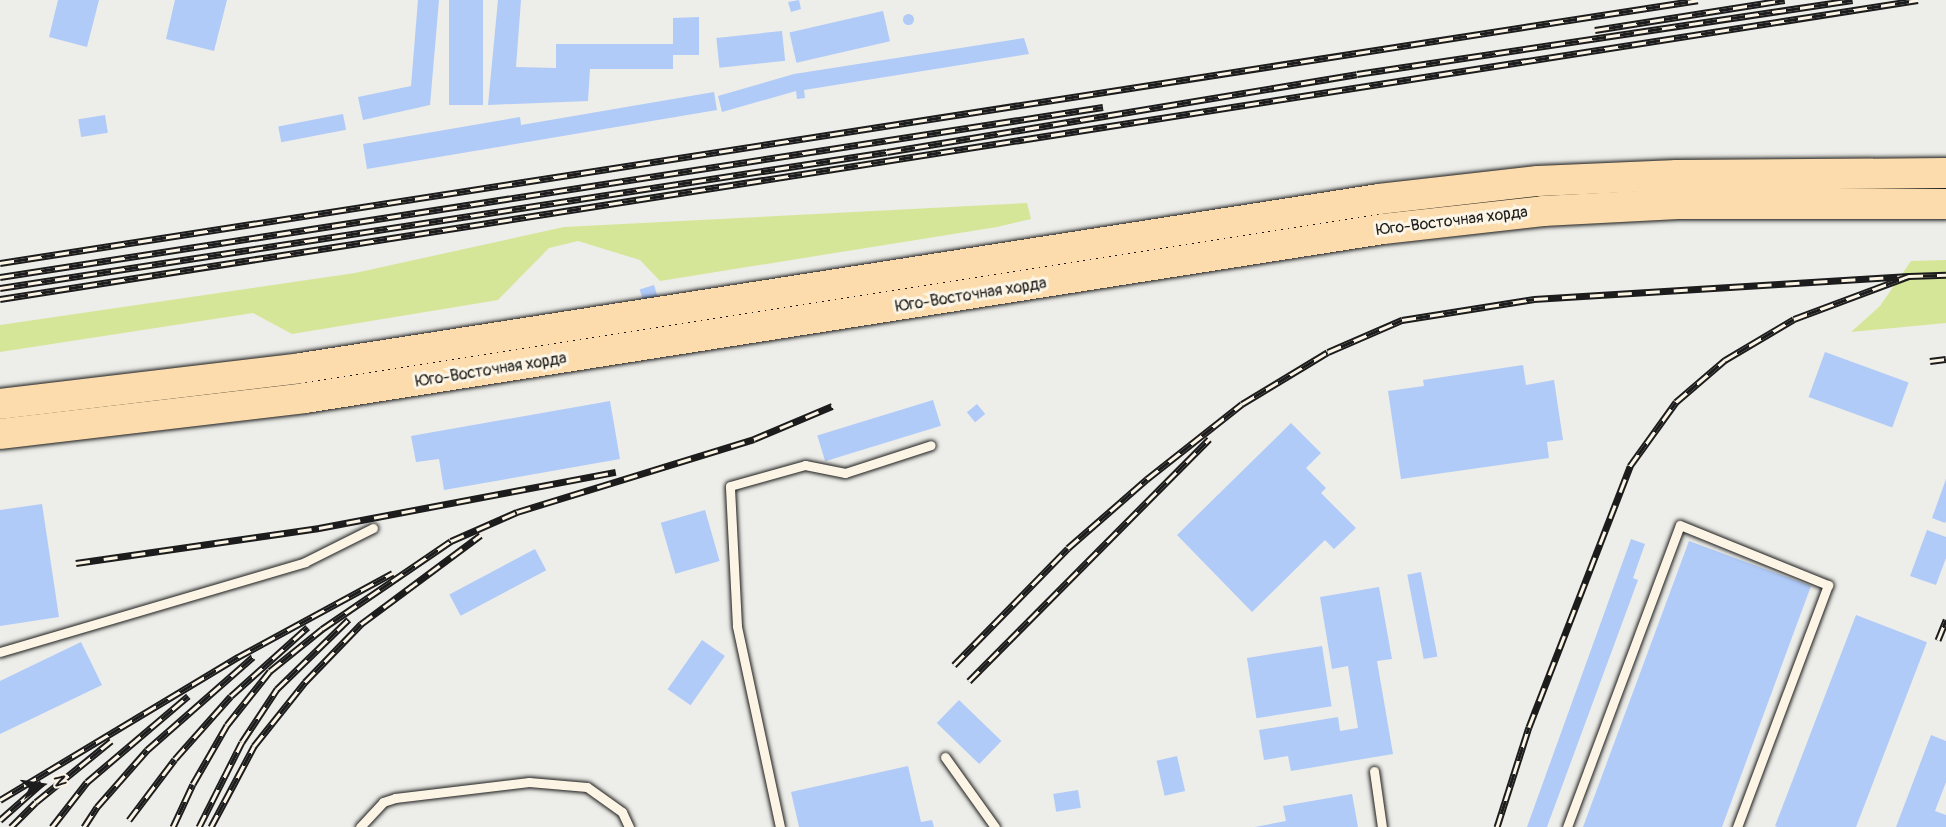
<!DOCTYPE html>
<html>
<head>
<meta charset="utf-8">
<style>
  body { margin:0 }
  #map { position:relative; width:1946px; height:827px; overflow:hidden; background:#edede9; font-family:Pangolin,sans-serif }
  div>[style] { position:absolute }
  .green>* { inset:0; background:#d6e699 }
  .building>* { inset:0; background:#b0cbf8; transform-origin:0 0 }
  .round { border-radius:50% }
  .roads { filter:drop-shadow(0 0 2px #1c1c1c) drop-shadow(0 0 2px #1c1c1c) }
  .lane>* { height:9px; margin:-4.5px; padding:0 4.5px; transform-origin:4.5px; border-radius:4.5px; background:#fcf5e5 }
  .primary>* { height:30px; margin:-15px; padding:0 15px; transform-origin:15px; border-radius:15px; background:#fcdcac }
  .rail>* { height:7px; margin-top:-3.5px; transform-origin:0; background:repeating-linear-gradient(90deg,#fcf5e5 0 14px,#1c1c1c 0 28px); box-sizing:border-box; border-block:2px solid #1c1c1c }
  span { translate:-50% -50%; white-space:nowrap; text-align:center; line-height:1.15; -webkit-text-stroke:6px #fcf5e5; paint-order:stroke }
  .street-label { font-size:16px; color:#1c1c1c }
  .north { position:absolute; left:12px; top:755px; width:60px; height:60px; -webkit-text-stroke:4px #fcf5e5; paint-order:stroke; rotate:77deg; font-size:16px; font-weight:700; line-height:24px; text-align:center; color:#1c1c1c }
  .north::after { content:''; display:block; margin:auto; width:21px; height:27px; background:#1c1c1c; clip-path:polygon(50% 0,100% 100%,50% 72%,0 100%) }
</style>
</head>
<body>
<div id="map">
  <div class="green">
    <i style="clip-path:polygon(1027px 203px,1031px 219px,997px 227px,660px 281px,640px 260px,578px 241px,549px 248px,498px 300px,292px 334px,253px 313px,0 352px,0 325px,355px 273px,564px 227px)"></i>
    <i style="clip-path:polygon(1946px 260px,1946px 323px,1851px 332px,1880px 306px,1911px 261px)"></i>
  </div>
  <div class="building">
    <i style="clip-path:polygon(58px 0,99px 0,87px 47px,49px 37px)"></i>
    <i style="clip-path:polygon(175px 0,227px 0,214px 51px,166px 39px)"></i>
    <i style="clip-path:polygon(418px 0,439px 0,430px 105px,363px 120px,358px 97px,411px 86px)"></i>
    <i style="left:449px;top:0;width:34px;height:105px"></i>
    <i style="clip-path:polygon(498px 0,521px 0,516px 67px,556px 68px,556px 44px,673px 44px,673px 18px,699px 17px,699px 55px,673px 55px,673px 69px,590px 69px,588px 101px,488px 105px)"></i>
    <i style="clip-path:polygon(799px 0,801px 9px,791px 12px,788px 2px)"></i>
    <i style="left:883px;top:11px;width:31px;height:96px;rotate:77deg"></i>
    <i class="round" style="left:902.5px;top:13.5px;width:11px;height:11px"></i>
    <i style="left:782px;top:31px;width:30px;height:66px;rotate:84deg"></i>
    <i style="clip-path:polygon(1024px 38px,1029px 54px,804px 90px,805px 98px,797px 99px,796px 91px,722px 112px,718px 96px,794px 74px)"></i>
    <i style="clip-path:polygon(714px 92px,717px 110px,367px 169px,363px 144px,520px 117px,521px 125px)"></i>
    <i style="left:343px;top:114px;width:16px;height:66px;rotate:79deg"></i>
    <i style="left:105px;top:115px;width:18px;height:27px;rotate:81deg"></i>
    <i style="left:654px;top:285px;width:14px;height:15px;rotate:73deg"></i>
    <i style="left:1825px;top:352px;width:89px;height:48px;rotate:20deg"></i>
    <i style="clip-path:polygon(1523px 365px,1526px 385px,1554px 380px,1563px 440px,1547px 442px,1549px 458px,1401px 479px,1388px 391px,1424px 386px,1423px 380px)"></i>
    <i style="left:933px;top:400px;width:27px;height:121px;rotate:73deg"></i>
    <i style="clip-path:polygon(610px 401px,620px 459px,444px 490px,439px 459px,416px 462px,411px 436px)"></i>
    <i style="left:977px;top:404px;width:13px;height:13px;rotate:51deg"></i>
    <i style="clip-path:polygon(1291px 423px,1321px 453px,1306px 468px,1326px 488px,1321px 493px,1356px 528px,1334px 549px,1325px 540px,1252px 612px,1177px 535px)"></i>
    <i style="clip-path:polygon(1946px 479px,1946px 521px,1945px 523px,1932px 518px)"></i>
    <i style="clip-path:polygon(42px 504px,59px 617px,0 626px,0 510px)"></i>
    <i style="left:705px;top:510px;width:53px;height:46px;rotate:74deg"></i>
    <i style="clip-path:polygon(1927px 530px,1946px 537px,1946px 558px,1936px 585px,1910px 576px)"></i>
    <i style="clip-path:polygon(1631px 539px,1645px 544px,1633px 578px,1638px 580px,1547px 827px,1527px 827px)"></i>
    <i style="clip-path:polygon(1689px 541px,1811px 586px,1722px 827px,1583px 827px)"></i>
    <i style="left:535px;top:549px;width:24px;height:97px;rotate:62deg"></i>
    <i style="left:1421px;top:572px;width:86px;height:14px;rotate:79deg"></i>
    <i style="clip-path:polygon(1379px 587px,1392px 659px,1377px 661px,1393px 754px,1291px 771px,1288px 756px,1264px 760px,1259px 730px,1338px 717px,1340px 731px,1358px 728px,1348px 666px,1332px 669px,1320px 597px)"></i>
    <i style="left:1856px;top:615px;width:76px;height:226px;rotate:21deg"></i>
    <i style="left:702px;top:640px;width:28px;height:60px;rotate:35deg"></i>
    <i style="clip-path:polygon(81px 642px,102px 685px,0 734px,0 681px)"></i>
    <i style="left:1322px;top:646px;width:61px;height:76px;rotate:81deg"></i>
    <i style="left:959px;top:700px;width:59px;height:32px;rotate:44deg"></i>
    <i style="clip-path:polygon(1931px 735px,1946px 741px,1946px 782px,1935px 811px,1946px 815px,1946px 827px,1896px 827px)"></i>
    <i style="left:1177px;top:756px;width:36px;height:21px;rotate:77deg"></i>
    <i style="clip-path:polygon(908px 766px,921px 822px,932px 820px,934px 827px,799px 827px,791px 792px)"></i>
    <i style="left:1078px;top:790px;width:18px;height:25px;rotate:81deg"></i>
    <i style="clip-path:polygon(1352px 794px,1358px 827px,1255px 827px,1286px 821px,1283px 806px)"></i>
  </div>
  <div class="roads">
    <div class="lane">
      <i style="left:0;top:652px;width:318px;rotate:-16.4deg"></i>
      <i style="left:305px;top:562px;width:76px;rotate:-26.6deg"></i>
      <i style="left:945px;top:757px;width:86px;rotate:54.5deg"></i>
      <i style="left:1374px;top:771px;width:57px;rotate:81.9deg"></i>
      <i style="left:360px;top:827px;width:34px;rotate:-47deg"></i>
      <i style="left:383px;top:802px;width:13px;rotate:-18deg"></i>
      <i style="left:395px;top:798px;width:135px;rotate:-6.8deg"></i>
      <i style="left:529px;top:782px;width:58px;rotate:4.9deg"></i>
      <i style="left:587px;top:787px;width:43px;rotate:35.5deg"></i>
      <i style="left:622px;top:812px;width:17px;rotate:65deg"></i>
      <i style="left:780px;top:827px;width:206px;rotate:-102.1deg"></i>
      <i style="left:737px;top:626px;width:140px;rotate:-92.9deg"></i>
      <i style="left:730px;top:486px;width:78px;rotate:-15.6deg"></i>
      <i style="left:805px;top:465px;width:41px;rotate:11.3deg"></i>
      <i style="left:845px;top:473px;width:90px;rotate:-18deg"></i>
      <i style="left:1567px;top:827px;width:322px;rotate:-69.5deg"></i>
      <i style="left:1680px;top:525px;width:160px;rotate:22.1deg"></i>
      <i style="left:1828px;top:585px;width:259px;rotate:110.6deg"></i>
    </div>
    <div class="primary">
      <i style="left:0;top:404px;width:303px;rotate:-6.8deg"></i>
      <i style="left:301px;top:368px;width:1091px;rotate:-8.91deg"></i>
      <i style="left:1379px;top:199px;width:160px;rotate:-6.5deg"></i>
      <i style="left:1538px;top:181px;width:139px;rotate:-2.5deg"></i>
      <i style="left:1677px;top:175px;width:269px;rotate:-0.4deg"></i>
      <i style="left:0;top:434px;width:307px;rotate:-6.7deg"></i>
      <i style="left:305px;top:398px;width:1091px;rotate:-8.91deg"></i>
      <i style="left:1383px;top:229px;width:161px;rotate:-6.4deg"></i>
      <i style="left:1543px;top:211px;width:135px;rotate:-3deg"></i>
      <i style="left:1678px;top:204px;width:268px"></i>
    </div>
  </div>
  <div class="rail">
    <i style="left:1595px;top:30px;width:192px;rotate:-9deg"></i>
    <i style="left:0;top:263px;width:1718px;rotate:-8.8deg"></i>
    <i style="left:0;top:277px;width:1116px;rotate:-8.76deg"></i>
    <i style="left:0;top:288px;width:897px;rotate:-8.72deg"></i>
    <i style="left:887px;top:152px;width:476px;rotate:-9.4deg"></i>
    <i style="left:1357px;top:74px;width:501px;rotate:-8.49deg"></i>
    <i style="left:0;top:299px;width:1941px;rotate:-8.86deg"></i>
    <i style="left:1930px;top:361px;width:16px;rotate:-7deg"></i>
    <i style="left:76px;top:563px;width:246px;rotate:-8.2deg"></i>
    <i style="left:319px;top:528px;width:302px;rotate:-10.7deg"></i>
    <i style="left:1938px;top:640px;width:22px;rotate:-68deg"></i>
    <i style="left:954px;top:665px;width:163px;rotate:-45.7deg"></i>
    <i style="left:1068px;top:548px;width:105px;rotate:-41.1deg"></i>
    <i style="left:1147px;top:479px;width:121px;rotate:-38.3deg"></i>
    <i style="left:1242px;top:404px;width:100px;rotate:-31.2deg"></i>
    <i style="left:1328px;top:352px;width:81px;rotate:-23.4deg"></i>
    <i style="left:1402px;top:320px;width:134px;rotate:-9deg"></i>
    <i style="left:1534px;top:299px;width:376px;rotate:-3.5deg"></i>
    <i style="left:969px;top:681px;width:341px;rotate:-45.2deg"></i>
    <i style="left:0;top:800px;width:278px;rotate:-31deg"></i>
    <i style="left:238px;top:657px;width:176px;rotate:-28.5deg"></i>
    <i style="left:0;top:820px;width:56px;rotate:-41.4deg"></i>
    <i style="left:129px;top:820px;width:76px;rotate:-53deg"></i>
    <i style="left:175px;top:759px;width:84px;rotate:-48.4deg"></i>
    <i style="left:231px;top:696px;width:103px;rotate:-41.9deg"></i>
    <i style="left:11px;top:827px;width:35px;rotate:-45deg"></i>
    <i style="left:36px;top:802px;width:97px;rotate:-39.1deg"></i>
    <i style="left:52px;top:827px;width:57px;rotate:-52.1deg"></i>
    <i style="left:87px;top:782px;width:133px;rotate:-40.4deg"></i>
    <i style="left:84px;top:827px;width:24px;rotate:-57deg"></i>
    <i style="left:97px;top:807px;width:76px;rotate:-48.7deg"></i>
    <i style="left:147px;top:750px;width:141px;rotate:-41.3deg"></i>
    <i style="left:173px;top:827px;width:47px;rotate:-65.1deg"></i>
    <i style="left:193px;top:784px;width:68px;rotate:-60deg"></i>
    <i style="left:227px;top:725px;width:69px;rotate:-51.5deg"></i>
    <i style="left:270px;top:671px;width:67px;rotate:-38.9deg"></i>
    <i style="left:322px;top:629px;width:156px;rotate:-34.3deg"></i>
    <i style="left:451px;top:541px;width:72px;rotate:-23.7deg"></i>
    <i style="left:517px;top:512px;width:248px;rotate:-17.1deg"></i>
    <i style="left:754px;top:439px;width:85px;rotate:-22.9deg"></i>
    <i style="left:199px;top:827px;width:95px;rotate:-63.2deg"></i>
    <i style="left:242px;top:742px;width:64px;rotate:-56.6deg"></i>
    <i style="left:277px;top:689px;width:100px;rotate:-44.2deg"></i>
    <i style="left:211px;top:827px;width:92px;rotate:-62deg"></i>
    <i style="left:254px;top:746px;width:82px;rotate:-51.4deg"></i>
    <i style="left:305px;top:682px;width:81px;rotate:-46deg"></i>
    <i style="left:361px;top:624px;width:149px;rotate:-36.6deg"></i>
    <i style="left:1497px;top:827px;width:105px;rotate:-72.3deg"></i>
    <i style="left:1529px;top:727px;width:280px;rotate:-68.8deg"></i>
    <i style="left:1630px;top:466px;width:79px;rotate:-54.3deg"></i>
    <i style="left:1676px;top:402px;width:65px;rotate:-40.6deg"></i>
    <i style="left:1725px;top:360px;width:80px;rotate:-30.7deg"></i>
    <i style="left:1794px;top:319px;width:123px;rotate:-20.5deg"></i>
    <i style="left:1909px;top:276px;width:37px;rotate:-2deg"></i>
  </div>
  <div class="street-label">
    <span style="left:1452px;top:221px;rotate:-7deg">Юго-Восточная хорда</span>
    <span style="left:971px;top:295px;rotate:-9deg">Юго-Восточная хорда</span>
    <span style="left:491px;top:370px;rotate:-9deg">Юго-Восточная хорда</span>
  </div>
  <div class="north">N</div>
</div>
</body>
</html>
